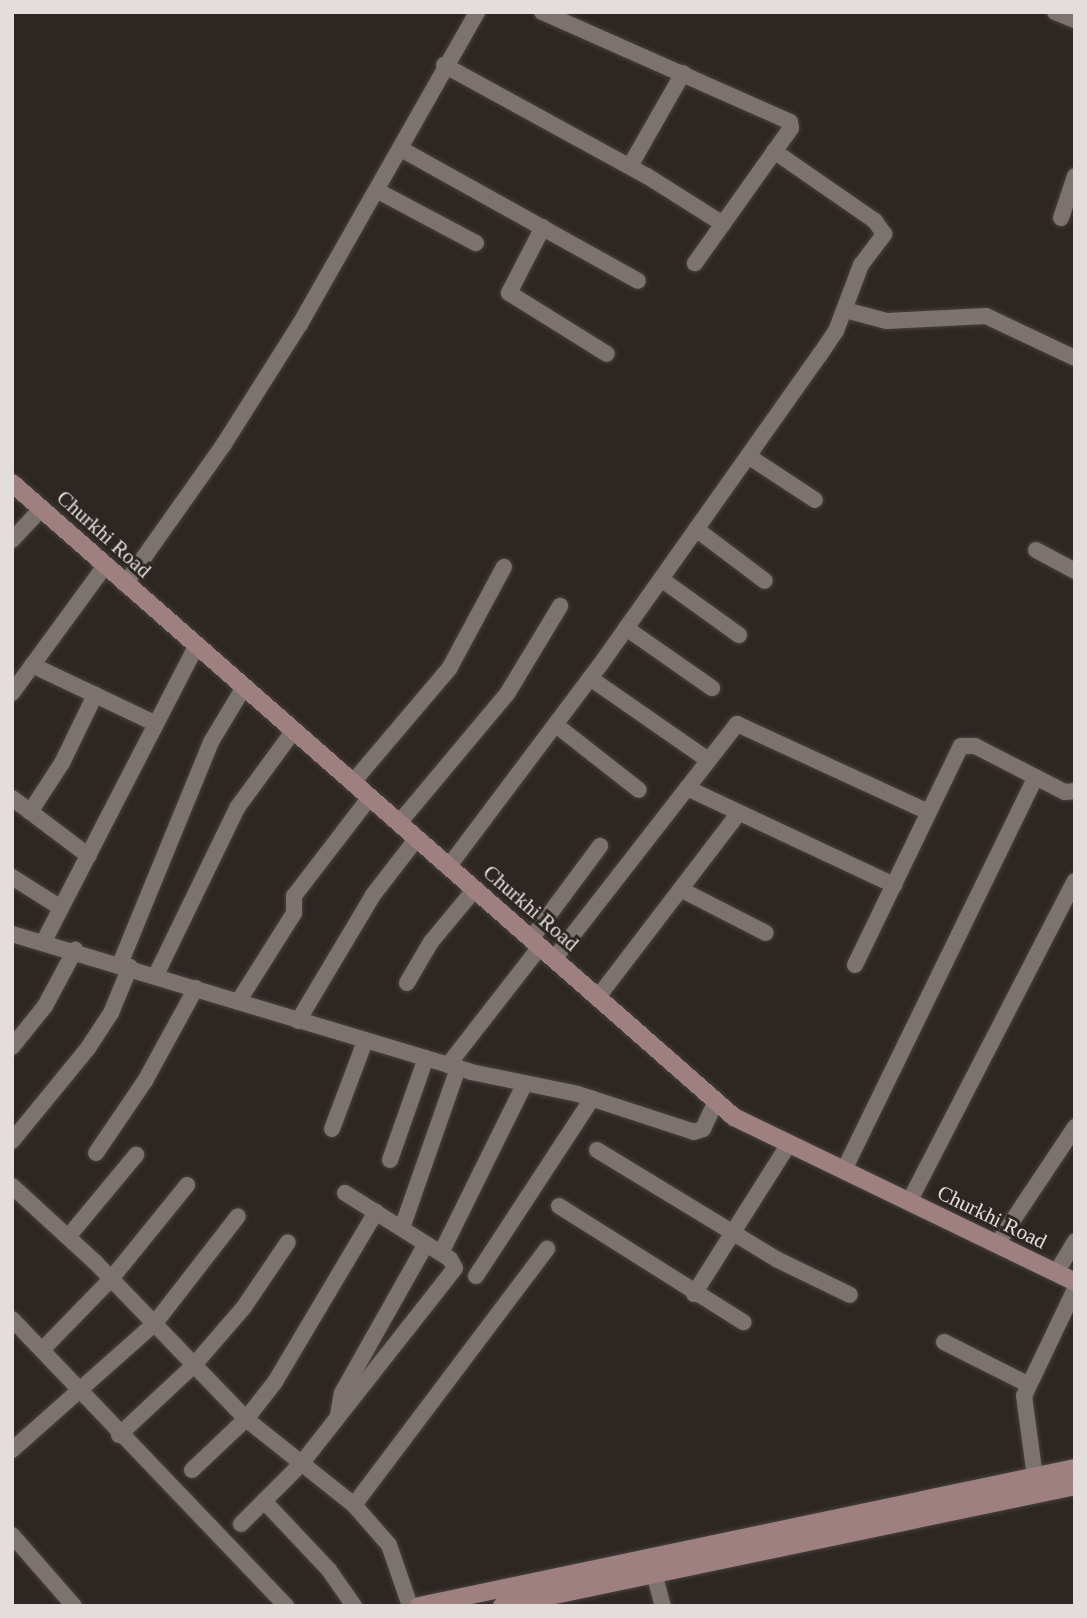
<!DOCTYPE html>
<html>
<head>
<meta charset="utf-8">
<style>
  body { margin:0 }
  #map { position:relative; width:1087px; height:1618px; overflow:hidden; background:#2d2623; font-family:Georgia,serif }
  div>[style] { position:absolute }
  .roads { filter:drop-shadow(0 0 2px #46413e) drop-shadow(0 0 2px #46413e) }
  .street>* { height:16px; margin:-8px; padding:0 8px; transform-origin:8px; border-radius:8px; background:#7c736f }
  .secondary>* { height:18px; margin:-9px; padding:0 9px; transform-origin:9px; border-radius:9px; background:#9e8080 }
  span { translate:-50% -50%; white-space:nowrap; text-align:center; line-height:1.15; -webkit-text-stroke:6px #2d2623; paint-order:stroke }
  .street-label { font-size:21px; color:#e3dedc }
  .frame { position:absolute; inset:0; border:14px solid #e3dedc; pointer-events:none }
</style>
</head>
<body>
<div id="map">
  <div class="roads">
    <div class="street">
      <i style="left:542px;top:12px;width:271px;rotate:23.9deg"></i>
      <i style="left:790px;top:122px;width:6px;rotate:81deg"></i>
      <i style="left:791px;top:128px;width:166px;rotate:125.4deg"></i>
      <i style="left:1055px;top:12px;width:22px;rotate:22deg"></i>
      <i style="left:444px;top:65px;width:231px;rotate:28.7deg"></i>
      <i style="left:647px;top:176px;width:90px;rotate:32.3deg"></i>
      <i style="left:401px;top:149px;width:271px;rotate:29.1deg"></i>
      <i style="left:630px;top:166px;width:107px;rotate:-60.3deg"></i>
      <i style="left:378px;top:191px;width:111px;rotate:28deg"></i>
      <i style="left:1061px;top:218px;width:44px;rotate:-71.6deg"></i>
      <i style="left:543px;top:227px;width:74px;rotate:117.3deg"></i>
      <i style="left:509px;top:293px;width:115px;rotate:31.9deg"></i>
      <i style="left:845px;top:310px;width:43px;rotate:14.7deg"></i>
      <i style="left:887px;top:321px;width:99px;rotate:-2.9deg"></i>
      <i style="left:986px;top:316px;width:98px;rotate:25.3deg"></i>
      <i style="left:748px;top:456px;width:80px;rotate:33.3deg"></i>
      <i style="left:696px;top:529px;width:86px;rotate:37deg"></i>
      <i style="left:12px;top:540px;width:42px;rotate:-46.9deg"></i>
      <i style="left:1036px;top:550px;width:44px;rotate:28.3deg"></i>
      <i style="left:661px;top:579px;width:96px;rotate:35.7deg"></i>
      <i style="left:125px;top:584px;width:171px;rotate:-54.7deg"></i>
      <i style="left:224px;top:444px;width:142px;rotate:-57.7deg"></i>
      <i style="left:300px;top:324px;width:359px;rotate:-60.4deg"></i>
      <i style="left:626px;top:628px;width:105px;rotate:34.9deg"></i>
      <i style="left:32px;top:665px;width:137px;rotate:25.4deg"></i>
      <i style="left:590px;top:678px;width:144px;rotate:34.8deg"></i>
      <i style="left:12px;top:693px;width:157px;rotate:-53.8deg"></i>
      <i style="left:556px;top:725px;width:105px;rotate:38.1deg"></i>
      <i style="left:353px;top:782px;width:148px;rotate:-49.7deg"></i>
      <i style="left:449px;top:669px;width:116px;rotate:-61.7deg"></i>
      <i style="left:687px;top:788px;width:229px;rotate:25.1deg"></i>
      <i style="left:12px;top:798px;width:96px;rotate:37deg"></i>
      <i style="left:30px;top:812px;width:59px;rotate:-56.9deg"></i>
      <i style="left:62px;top:763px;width:76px;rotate:-64.1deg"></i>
      <i style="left:399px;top:823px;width:168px;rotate:-50.1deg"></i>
      <i style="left:507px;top:694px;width:103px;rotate:-58.9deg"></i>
      <i style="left:449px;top:866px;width:251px;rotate:-53.1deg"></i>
      <i style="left:600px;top:665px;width:379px;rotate:-54.7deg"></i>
      <i style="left:819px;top:356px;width:30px;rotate:-56deg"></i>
      <i style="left:836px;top:331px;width:71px;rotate:-69.3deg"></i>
      <i style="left:861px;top:265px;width:39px;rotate:-53deg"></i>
      <i style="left:884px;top:234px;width:16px;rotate:-125deg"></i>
      <i style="left:875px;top:221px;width:123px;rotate:-145.3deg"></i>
      <i style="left:12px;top:877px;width:58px;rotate:32.3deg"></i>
      <i style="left:682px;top:890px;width:94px;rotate:27.1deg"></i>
      <i style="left:12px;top:934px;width:479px;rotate:16.7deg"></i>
      <i style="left:471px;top:1072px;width:109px;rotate:11.6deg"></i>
      <i style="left:578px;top:1094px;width:122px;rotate:18.1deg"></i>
      <i style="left:694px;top:1132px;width:9px;rotate:-18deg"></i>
      <i style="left:703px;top:1129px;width:31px;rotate:-65deg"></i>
      <i style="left:531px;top:939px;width:116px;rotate:-53.4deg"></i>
      <i style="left:44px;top:941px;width:333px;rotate:-62.7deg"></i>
      <i style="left:554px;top:959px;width:298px;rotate:-52.1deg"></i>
      <i style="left:737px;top:724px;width:210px;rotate:24.7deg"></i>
      <i style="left:120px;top:964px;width:240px;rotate:-67.7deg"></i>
      <i style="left:211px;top:742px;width:64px;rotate:-59deg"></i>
      <i style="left:855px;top:965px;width:243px;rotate:-64.2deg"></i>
      <i style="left:961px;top:746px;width:14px"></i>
      <i style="left:975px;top:746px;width:101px;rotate:27.1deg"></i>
      <i style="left:1065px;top:792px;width:10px;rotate:-6deg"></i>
      <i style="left:156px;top:975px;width:186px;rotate:-64.1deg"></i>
      <i style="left:237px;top:808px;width:97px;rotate:-53.8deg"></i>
      <i style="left:407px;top:983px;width:48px;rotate:-59.7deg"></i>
      <i style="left:431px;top:942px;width:69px;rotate:-50.3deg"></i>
      <i style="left:598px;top:997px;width:230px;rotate:-52.6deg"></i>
      <i style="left:238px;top:1002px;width:105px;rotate:-57.8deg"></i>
      <i style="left:294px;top:913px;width:17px;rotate:-90deg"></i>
      <i style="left:294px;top:896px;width:125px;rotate:-52.5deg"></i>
      <i style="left:298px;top:1021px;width:147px;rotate:-59.2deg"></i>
      <i style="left:373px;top:895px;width:72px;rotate:-52.3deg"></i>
      <i style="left:12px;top:1047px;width:53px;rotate:-51.2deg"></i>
      <i style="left:45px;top:1006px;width:64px;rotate:-61.8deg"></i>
      <i style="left:448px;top:1065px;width:150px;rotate:-52.1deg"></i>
      <i style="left:332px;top:1129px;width:94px;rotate:-69.4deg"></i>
      <i style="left:12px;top:1141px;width:120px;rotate:-50.7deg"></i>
      <i style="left:88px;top:1048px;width:42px;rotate:-56.7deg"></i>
      <i style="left:111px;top:1013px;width:50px;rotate:-67.6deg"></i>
      <i style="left:597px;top:1150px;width:210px;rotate:31.3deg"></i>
      <i style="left:776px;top:1259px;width:82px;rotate:25.9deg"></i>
      <i style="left:96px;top:1153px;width:87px;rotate:-55.8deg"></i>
      <i style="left:145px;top:1081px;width:106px;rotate:-61.3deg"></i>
      <i style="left:390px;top:1160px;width:108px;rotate:-70.6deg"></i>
      <i style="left:844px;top:1170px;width:437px;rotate:-64deg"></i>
      <i style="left:12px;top:1186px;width:114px;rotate:42.5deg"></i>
      <i style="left:96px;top:1263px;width:216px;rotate:46.1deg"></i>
      <i style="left:246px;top:1419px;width:138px;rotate:38.5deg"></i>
      <i style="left:354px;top:1505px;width:53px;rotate:48.8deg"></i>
      <i style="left:389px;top:1545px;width:65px;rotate:71deg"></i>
      <i style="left:909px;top:1202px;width:361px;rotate:-62.7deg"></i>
      <i style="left:559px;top:1206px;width:218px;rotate:32.2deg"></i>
      <i style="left:402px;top:1228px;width:170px;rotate:-70.7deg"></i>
      <i style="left:68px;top:1237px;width:107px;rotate:-50.3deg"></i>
      <i style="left:997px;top:1244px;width:141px;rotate:-56.3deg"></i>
      <i style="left:441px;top:1253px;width:187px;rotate:-63.7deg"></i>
      <i style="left:1056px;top:1273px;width:37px;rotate:-59deg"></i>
      <i style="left:476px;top:1276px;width:212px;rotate:-56.8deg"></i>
      <i style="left:694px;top:1294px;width:178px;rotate:-57.7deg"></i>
      <i style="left:12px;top:1319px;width:397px;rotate:46.3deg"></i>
      <i style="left:944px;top:1342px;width:93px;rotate:26.8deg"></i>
      <i style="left:42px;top:1350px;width:99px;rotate:-45.8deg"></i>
      <i style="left:111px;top:1279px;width:121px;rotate:-51deg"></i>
      <i style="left:338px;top:1415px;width:22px;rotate:-80deg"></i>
      <i style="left:342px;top:1393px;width:171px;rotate:-60.6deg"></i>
      <i style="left:119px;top:1435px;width:103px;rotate:-43deg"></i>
      <i style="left:194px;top:1365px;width:77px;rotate:-49.2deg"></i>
      <i style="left:244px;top:1307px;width:78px;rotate:-55.9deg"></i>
      <i style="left:12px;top:1450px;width:191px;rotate:-41.6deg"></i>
      <i style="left:155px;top:1323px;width:135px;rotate:-52.2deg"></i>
      <i style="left:192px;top:1470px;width:74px;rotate:-43.4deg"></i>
      <i style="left:246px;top:1419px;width:47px;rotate:-51.9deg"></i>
      <i style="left:275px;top:1382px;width:198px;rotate:-59.3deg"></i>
      <i style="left:1035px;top:1477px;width:82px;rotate:-97.7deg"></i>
      <i style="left:1024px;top:1396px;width:119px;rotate:-64.5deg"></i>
      <i style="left:264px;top:1501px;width:95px;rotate:46.7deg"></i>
      <i style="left:329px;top:1570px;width:44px;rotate:55.2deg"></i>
      <i style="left:354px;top:1505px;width:321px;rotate:-53deg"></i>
      <i style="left:241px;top:1524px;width:85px;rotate:-45deg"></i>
      <i style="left:301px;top:1464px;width:249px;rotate:-51.8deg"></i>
      <i style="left:455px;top:1268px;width:10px;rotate:-119deg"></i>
      <i style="left:450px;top:1259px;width:124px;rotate:-147.8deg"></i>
      <i style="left:12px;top:1535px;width:94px;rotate:48.9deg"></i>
      <i style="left:654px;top:1573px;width:34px;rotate:75deg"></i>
    </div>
    <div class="secondary">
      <i style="left:12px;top:483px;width:961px;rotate:41.29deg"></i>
      <i style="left:734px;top:1117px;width:379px;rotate:25.8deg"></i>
      <i style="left:419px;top:1606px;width:670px;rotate:-11.88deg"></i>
      <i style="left:502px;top:1606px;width:585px;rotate:-11.83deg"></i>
    </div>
  </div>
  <div class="street-label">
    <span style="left:104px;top:534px;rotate:42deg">Churkhi Road</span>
    <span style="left:531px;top:908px;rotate:41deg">Churkhi Road</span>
    <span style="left:992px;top:1217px;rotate:26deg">Churkhi Road</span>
  </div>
  <div class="frame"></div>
</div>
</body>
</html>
